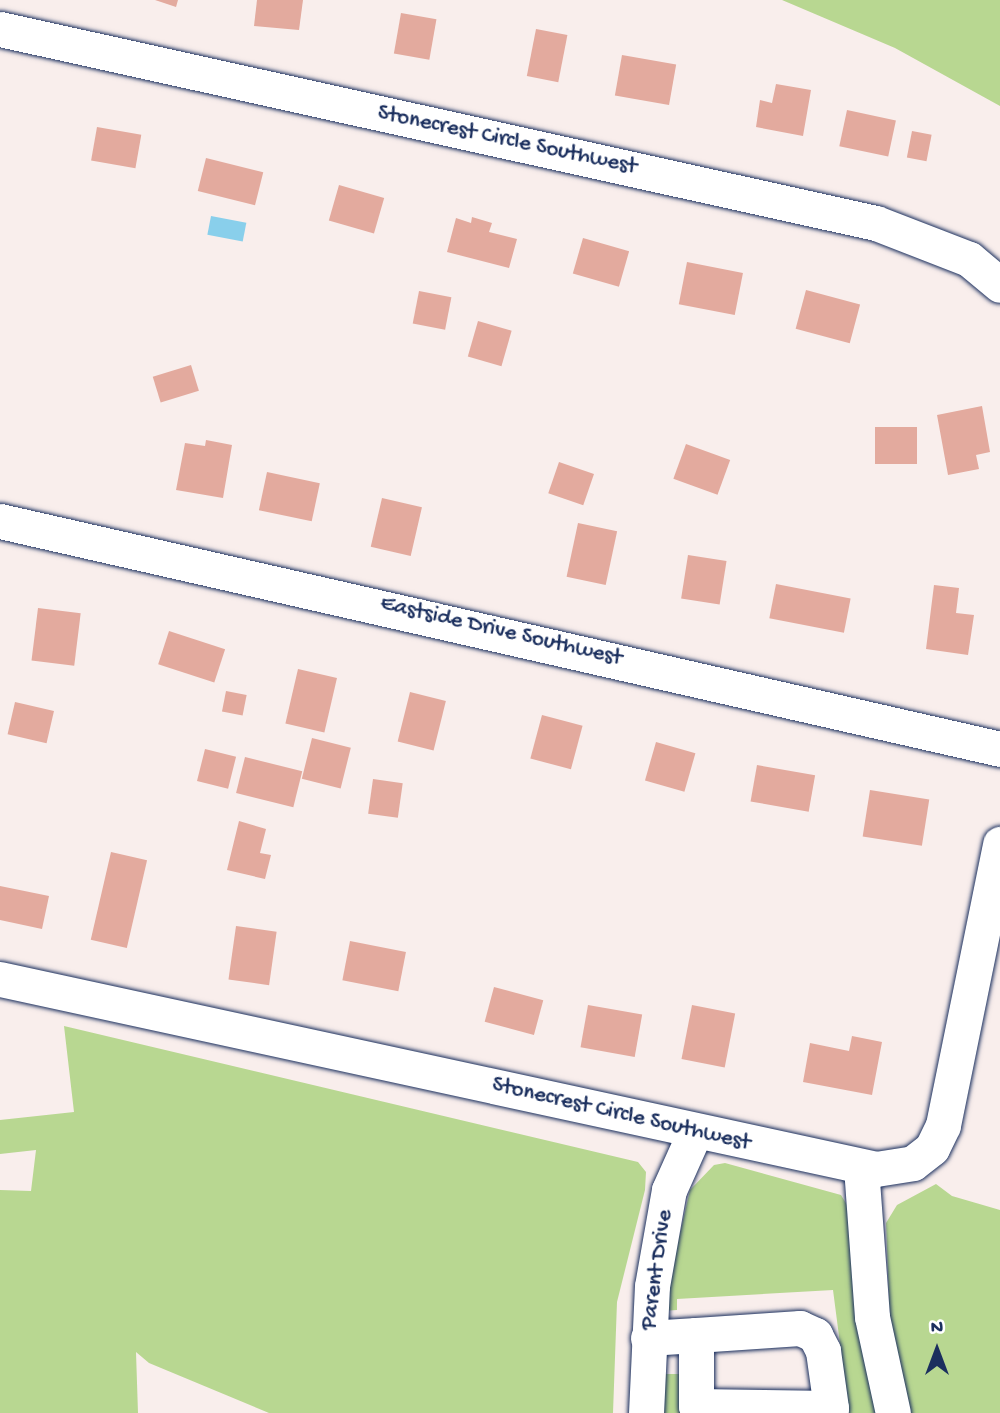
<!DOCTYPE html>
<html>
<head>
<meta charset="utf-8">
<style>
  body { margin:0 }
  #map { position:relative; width:1000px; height:1413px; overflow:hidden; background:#f9eeec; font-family:"Gochi Hand",sans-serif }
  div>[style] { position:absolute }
  .green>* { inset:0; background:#b8d791; transform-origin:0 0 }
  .water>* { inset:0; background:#89cfeb; transform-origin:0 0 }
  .building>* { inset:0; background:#e3aa9e; transform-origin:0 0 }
  .roads { filter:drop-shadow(0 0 2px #1b2f5e) drop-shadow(0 0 2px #1b2f5e) }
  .minor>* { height:35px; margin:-17.5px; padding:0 17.5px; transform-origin:17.5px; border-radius:17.5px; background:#fff }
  span { translate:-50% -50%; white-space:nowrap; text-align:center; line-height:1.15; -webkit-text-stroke:6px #fff; paint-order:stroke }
  .street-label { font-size:23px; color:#1b2f5e }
  .north { position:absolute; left:902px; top:1315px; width:70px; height:70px; -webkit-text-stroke:5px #fff; paint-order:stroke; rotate:0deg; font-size:19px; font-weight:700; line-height:28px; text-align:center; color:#1b2f5e }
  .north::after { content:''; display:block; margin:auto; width:24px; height:32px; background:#1b2f5e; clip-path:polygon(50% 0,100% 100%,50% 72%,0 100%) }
</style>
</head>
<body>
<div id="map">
  <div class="green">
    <i style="clip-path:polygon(782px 0,1000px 0,1000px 106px,895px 48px)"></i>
    <i style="clip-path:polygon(64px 1026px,638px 1162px,646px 1172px,645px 1190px,617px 1302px,613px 1413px,269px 1413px,149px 1363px,136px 1352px,138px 1413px,0 1413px,0 1190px,31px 1191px,36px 1150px,0 1154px,0 1120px,74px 1112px)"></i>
    <i style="clip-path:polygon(725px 1163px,841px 1195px,853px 1215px,879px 1413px,849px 1413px,833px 1290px,677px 1299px,677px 1310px,662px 1311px,690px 1190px,714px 1165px)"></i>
    <i style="clip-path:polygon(936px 1184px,952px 1196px,1000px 1210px,1000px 1413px,907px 1413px,890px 1325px,886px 1223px,897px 1205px)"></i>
    <i style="left:685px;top:1374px;width:39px;height:22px;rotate:90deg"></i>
  </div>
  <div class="water">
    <i style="left:211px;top:216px;width:36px;height:19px;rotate:11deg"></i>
  </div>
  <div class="building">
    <i style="clip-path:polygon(155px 0,178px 0,176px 7px)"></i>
    <i style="clip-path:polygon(257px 0,303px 0,299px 30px,254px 26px)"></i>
    <i style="left:401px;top:13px;width:36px;height:41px;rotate:10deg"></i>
    <i style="left:536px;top:29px;width:32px;height:48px;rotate:11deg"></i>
    <i style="left:622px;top:55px;width:55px;height:41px;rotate:10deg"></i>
    <i style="clip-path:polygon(776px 84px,811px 90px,803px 136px,756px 127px,760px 100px,772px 103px)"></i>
    <i style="left:847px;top:110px;width:50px;height:37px;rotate:12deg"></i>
    <i style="left:97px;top:127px;width:45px;height:34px;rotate:10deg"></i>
    <i style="left:912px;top:131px;width:20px;height:27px;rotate:11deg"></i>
    <i style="left:206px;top:158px;width:59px;height:34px;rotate:14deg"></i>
    <i style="left:339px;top:185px;width:47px;height:37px;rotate:16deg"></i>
    <i style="clip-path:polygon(472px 217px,492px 223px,489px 232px,517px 239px,509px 268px,447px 252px,456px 218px,471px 223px)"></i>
    <i style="left:583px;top:238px;width:48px;height:37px;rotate:16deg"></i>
    <i style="left:687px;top:262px;width:57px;height:43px;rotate:11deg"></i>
    <i style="left:806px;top:290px;width:56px;height:40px;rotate:15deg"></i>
    <i style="left:419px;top:291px;width:33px;height:33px;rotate:11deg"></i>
    <i style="left:478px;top:321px;width:35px;height:37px;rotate:16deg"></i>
    <i style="left:191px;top:365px;width:27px;height:40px;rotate:73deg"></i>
    <i style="clip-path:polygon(982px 406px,990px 452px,976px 455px,979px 469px,948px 475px,937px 415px)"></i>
    <i style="left:875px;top:427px;width:42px;height:37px"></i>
    <i style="clip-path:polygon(206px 440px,232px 445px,223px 498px,176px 490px,185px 443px,205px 446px)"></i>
    <i style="left:686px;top:444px;width:47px;height:37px;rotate:20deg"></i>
    <i style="left:559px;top:462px;width:37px;height:33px;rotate:19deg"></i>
    <i style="left:267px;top:472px;width:54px;height:39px;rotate:12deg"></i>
    <i style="left:382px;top:498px;width:41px;height:50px;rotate:13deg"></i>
    <i style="left:578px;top:523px;width:40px;height:55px;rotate:12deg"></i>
    <i style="left:688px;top:555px;width:39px;height:44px;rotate:9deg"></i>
    <i style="left:776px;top:584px;width:76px;height:35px;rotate:11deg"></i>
    <i style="clip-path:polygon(934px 585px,959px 588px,956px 613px,974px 615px,968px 655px,926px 649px)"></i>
    <i style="left:38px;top:608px;width:43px;height:53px;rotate:7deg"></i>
    <i style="left:169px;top:631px;width:59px;height:35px;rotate:18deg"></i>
    <i style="left:298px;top:669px;width:40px;height:56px;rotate:13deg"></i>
    <i style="left:226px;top:691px;width:21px;height:21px;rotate:11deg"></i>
    <i style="left:410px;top:692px;width:37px;height:51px;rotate:14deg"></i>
    <i style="left:15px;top:702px;width:40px;height:33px;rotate:13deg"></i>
    <i style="left:542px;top:715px;width:42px;height:45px;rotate:15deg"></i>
    <i style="left:312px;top:738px;width:40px;height:42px;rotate:14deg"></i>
    <i style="left:656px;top:742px;width:41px;height:40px;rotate:16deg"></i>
    <i style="left:205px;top:749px;width:32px;height:33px;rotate:14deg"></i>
    <i style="left:245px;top:757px;width:59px;height:37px;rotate:14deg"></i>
    <i style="left:757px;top:765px;width:59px;height:37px;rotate:10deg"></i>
    <i style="left:373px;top:779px;width:30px;height:35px;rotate:8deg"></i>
    <i style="left:870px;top:790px;width:60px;height:47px;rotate:9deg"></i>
    <i style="clip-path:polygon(239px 821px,266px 829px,260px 853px,271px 855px,265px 879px,227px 870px)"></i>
    <i style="left:111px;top:852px;width:37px;height:90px;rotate:13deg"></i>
    <i style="clip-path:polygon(0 886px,49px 896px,42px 929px,0 920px)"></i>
    <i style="left:236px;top:926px;width:41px;height:54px;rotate:8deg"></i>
    <i style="left:350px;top:941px;width:57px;height:40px;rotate:11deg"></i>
    <i style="left:494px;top:987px;width:51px;height:36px;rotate:15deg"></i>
    <i style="left:588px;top:1005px;width:55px;height:43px;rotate:10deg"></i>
    <i style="left:692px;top:1005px;width:44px;height:55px;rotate:11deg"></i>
    <i style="clip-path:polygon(852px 1036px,882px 1042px,872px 1095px,803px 1082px,810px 1043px,849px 1051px)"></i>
  </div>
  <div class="roads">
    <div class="minor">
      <i style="left:0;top:29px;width:897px;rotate:12.49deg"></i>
      <i style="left:876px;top:223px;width:100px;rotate:21.2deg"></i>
      <i style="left:969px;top:259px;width:40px;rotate:40deg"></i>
      <i style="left:0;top:521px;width:1026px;rotate:12.84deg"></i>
      <i style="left:0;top:979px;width:896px;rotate:12.24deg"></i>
      <i style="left:876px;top:1169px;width:37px;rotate:-9deg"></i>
      <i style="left:913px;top:1163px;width:24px;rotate:-38deg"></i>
      <i style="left:932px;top:1148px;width:25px;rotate:-64deg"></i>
      <i style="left:943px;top:1125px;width:287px;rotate:-78.5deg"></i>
      <i style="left:861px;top:1167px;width:150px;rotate:85.8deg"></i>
      <i style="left:872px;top:1317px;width:98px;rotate:77.7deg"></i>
      <i style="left:648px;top:1338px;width:48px;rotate:-3.6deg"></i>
      <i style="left:696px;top:1335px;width:104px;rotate:-3.9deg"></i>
      <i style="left:800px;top:1328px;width:17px;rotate:25deg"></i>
      <i style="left:815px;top:1335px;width:18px;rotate:63deg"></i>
      <i style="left:823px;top:1351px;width:58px;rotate:82deg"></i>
      <i style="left:831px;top:1408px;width:135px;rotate:-179.2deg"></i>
      <i style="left:696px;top:1406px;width:71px;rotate:-90deg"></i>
      <i style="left:646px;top:1413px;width:127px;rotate:-87.3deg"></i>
      <i style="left:652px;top:1286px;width:97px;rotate:-80deg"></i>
      <i style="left:669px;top:1190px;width:64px;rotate:-65.9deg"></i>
    </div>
  </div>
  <div class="street-label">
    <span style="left:507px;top:141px;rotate:12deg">Stonecrest Circle Southwest</span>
    <span style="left:501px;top:632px;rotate:13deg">Eastside Drive Southwest</span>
    <span style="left:621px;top:1115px;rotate:13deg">Stonecrest Circle Southwest</span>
    <span style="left:658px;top:1270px;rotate:-82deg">Parent Drive</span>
  </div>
  <div class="north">N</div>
</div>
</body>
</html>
